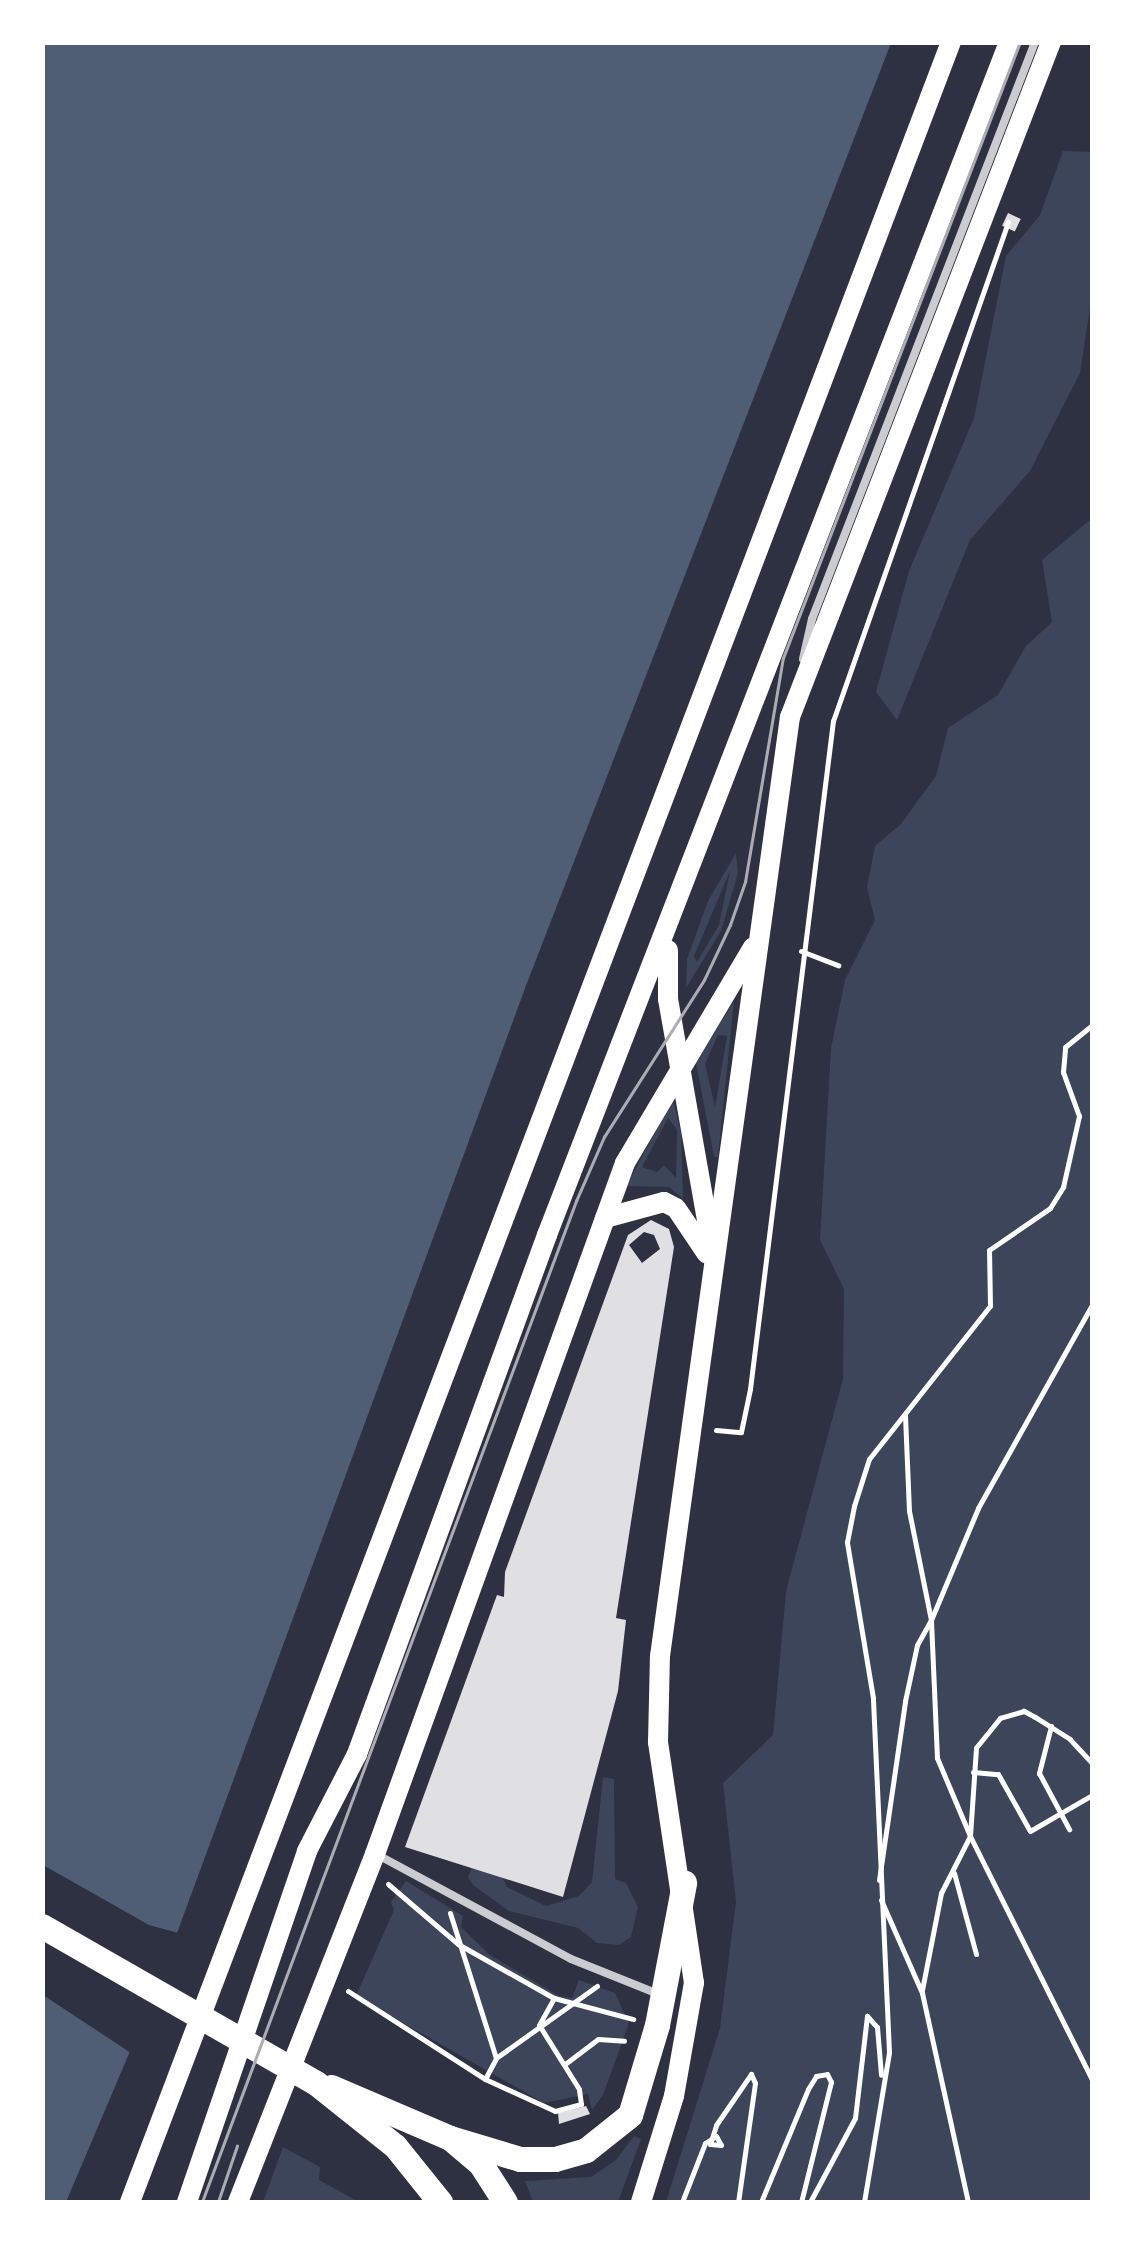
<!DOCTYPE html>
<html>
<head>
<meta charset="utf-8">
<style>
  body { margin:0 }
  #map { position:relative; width:1135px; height:2245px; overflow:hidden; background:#2d3142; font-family:"Golos Text",sans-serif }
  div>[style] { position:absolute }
  .green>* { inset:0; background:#3c4559 }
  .water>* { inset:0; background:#4f5d75 }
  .pier>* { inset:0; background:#2d3142 }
  .building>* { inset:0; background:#e0e0e3; transform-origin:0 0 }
  .path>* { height:5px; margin:-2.5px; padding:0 2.5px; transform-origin:2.5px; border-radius:2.5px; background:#fff }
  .service>* { height:8px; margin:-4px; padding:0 4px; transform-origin:4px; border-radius:4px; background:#caccd0 }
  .secondary>* { height:20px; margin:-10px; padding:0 10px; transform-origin:10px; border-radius:10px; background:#fff }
  .primary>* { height:25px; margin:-12.5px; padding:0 12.5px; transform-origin:12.5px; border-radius:12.5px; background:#fff }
  .tram>* { height:2.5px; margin:-1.25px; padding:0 1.25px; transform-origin:1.25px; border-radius:1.25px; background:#abadb3 }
  span { translate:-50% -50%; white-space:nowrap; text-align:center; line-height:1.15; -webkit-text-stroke:10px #fff; paint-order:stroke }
  .frame { position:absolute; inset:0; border:45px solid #fff; pointer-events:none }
</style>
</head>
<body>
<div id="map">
  <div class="green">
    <i style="clip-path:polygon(1063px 151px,1092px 152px,1092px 295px,1080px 373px,1030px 471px,970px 540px,897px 720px,876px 692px,909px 571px,974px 418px,1006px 256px,1040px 215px)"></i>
    <i style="clip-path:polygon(1092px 518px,1092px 2202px,666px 2202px,720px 2028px,736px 1902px,723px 1783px,773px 1735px,786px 1591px,843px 1379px,844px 1289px,820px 1240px,831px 1048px,845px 980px,875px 920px,867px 887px,875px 846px,901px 824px,936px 776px,948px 728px,998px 695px,1026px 646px,1052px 622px,1042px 560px)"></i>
    <i style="clip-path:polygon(evenodd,736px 853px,738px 873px,721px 931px,686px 988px,687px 959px,708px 901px,736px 853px,730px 871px,719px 925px,697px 962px,694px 956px,730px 871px)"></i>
    <i style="clip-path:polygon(evenodd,734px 1001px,718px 1157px,714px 1157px,696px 1063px,734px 1001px,718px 1035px,727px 1036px,715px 1107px,705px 1064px,718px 1035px)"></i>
    <i style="clip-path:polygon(evenodd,673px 1100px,681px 1133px,683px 1199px,669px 1187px,626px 1186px,673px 1100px,668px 1118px,677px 1130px,676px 1178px,664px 1165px,657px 1172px,642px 1167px,668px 1118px)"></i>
    <i style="clip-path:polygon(603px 1777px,614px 1779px,615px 1879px,626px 1883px,638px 1907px,631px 1937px,619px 1945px,597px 1943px,578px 1928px,509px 1911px,473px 1885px,468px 1877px,476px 1857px,495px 1862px,507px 1887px,546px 1906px,579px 1896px,592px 1882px)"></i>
    <i style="clip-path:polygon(406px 1881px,463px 1916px,461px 1927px,490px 1955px,559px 1996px,572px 1998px,579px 1980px,615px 1993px,629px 2023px,603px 2095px,592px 2110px,588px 2094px,544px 2103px,356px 1996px,394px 1910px,391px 1902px)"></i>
    <i style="clip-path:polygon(634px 2136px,641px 2139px,618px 2202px,533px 2202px,525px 2181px,591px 2177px,616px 2160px)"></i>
    <i style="clip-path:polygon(283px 2147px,320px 2167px,319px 2180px,359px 2202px,263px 2202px)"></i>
  </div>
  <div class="water">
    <i style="clip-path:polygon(42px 43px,891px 43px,527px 983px,156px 1990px,66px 2202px,42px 2202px)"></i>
  </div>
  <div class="pier">
    <i style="clip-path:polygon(43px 1865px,149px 1925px,182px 1934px,134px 2055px,43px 1995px)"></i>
  </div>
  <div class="building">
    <i style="left:1008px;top:213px;width:14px;height:14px;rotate:25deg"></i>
    <i style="clip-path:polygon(evenodd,651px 1220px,669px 1229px,674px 1247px,616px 1618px,626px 1620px,618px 1691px,563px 1897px,405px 1847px,497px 1595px,504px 1597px,505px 1572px,628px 1235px,651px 1220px,644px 1232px,654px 1235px,660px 1249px,642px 1263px,629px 1245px,644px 1232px)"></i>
    <i style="clip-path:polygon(586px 2106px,590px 2114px,559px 2124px,558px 2113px)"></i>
  </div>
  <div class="path">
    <i style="left:801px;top:951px;width:40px;rotate:21deg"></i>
    <i style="left:716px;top:1430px;width:25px;rotate:5deg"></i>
    <i style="left:741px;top:1432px;width:44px;rotate:-78.2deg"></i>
    <i style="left:750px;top:1389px;width:673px;rotate:-82.92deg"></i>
    <i style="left:833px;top:721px;width:529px;rotate:-70.67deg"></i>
    <i style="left:1051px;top:1726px;width:49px;rotate:104.3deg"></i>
    <i style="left:1039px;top:1773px;width:64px;rotate:61.8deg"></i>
    <i style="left:1092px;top:1763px;width:33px;rotate:-133deg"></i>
    <i style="left:1070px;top:1739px;width:41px;rotate:-147.8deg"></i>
    <i style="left:1035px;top:1717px;width:13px;rotate:-151deg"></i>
    <i style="left:1024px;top:1711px;width:25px;rotate:164deg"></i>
    <i style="left:1000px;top:1718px;width:38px;rotate:129deg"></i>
    <i style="left:976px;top:1748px;width:88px;rotate:93.9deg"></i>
    <i style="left:970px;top:1836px;width:273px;rotate:63.4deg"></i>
    <i style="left:973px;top:1772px;width:25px;rotate:5deg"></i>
    <i style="left:998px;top:1774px;width:65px;rotate:60.7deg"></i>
    <i style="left:1030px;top:1831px;width:72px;rotate:-30.1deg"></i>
    <i style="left:954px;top:1873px;width:84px;rotate:74.8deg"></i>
    <i style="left:879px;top:1880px;width:181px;rotate:-81.7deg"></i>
    <i style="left:905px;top:1701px;width:57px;rotate:-77.9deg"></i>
    <i style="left:917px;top:1645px;width:29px;rotate:-61deg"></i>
    <i style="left:931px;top:1620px;width:111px;rotate:-101.4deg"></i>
    <i style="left:909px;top:1511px;width:96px;rotate:-92.4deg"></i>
    <i style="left:388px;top:1884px;width:92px;rotate:40.6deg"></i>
    <i style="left:458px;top:1944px;width:110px;rotate:29.4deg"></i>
    <i style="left:554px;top:1998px;width:82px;rotate:14.9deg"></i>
    <i style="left:881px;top:1900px;width:102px;rotate:66.2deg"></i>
    <i style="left:922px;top:1993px;width:214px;rotate:77.6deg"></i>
    <i style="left:450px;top:1913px;width:152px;rotate:72.4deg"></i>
    <i style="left:922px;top:1990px;width:99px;rotate:-78.9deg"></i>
    <i style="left:941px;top:1893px;width:64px;rotate:-63deg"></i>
    <i style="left:970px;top:1836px;width:85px;rotate:-112.9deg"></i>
    <i style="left:937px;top:1758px;width:138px;rotate:-92.5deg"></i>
    <i style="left:931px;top:1620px;width:121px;rotate:-67.2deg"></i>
    <i style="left:978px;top:1508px;width:233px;rotate:-60.7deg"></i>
    <i style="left:348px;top:1991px;width:163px;rotate:32.7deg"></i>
    <i style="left:485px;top:2079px;width:77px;rotate:24.6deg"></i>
    <i style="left:555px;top:2111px;width:27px;rotate:-15deg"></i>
    <i style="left:581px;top:2104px;width:15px;rotate:-98deg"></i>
    <i style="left:579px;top:2089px;width:75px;rotate:-122deg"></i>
    <i style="left:539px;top:2025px;width:31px;rotate:-61deg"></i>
    <i style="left:565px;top:2064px;width:41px;rotate:-37.1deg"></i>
    <i style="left:598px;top:2039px;width:26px;rotate:4deg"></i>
    <i style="left:485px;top:2079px;width:24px;rotate:-62deg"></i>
    <i style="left:496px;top:2058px;width:124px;rotate:-35.5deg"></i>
    <i style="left:682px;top:2202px;width:63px;rotate:-68.7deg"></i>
    <i style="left:705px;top:2143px;width:13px;rotate:-32deg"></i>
    <i style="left:716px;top:2136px;width:10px;rotate:61deg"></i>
    <i style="left:721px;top:2145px;width:11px;rotate:-175deg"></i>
    <i style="left:710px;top:2144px;width:20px;rotate:-72deg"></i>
    <i style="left:716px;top:2125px;width:62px;rotate:-55.5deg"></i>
    <i style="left:751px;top:2074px;width:10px;rotate:66deg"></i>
    <i style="left:755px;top:2083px;width:120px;rotate:98.1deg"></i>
    <i style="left:761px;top:2202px;width:122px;rotate:-67.4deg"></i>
    <i style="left:808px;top:2089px;width:15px;rotate:-58deg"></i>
    <i style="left:816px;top:2076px;width:11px;rotate:-10deg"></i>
    <i style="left:827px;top:2074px;width:9px;rotate:63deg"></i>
    <i style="left:831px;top:2082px;width:124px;rotate:104deg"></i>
    <i style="left:810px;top:2202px;width:95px;rotate:-61.8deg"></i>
    <i style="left:855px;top:2118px;width:103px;rotate:-83.3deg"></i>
    <i style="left:867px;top:2016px;width:15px;rotate:48deg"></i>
    <i style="left:877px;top:2027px;width:48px;rotate:85.2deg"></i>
    <i style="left:864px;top:2202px;width:152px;rotate:-80.5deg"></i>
    <i style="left:889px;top:2052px;width:354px;rotate:-92.6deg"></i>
    <i style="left:873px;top:1698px;width:158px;rotate:-99.5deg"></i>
    <i style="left:847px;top:1542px;width:37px;rotate:-79deg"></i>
    <i style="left:854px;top:1506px;width:49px;rotate:-72.3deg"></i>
    <i style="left:869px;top:1459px;width:195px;rotate:-51.7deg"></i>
    <i style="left:990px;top:1306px;width:56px;rotate:-91deg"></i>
    <i style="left:989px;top:1250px;width:74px;rotate:-34.5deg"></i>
    <i style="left:1050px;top:1208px;width:25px;rotate:-58deg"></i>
    <i style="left:1063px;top:1187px;width:73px;rotate:-77.3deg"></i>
    <i style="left:1079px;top:1116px;width:47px;rotate:-110deg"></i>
    <i style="left:1063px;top:1072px;width:25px;rotate:-85deg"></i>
    <i style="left:1065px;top:1047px;width:35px;rotate:-39deg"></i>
  </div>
  <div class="service">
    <i style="left:803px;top:659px;width:41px;rotate:-77.3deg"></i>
    <i style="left:812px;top:619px;width:619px;rotate:-68.87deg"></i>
    <i style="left:376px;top:1854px;width:221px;rotate:28.3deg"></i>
    <i style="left:571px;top:1959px;width:94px;rotate:21.9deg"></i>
  </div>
  <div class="secondary">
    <i style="left:668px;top:950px;width:49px;rotate:90deg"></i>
    <i style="left:668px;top:999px;width:242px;rotate:80deg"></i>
    <i style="left:605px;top:1218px;width:61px;rotate:-15.2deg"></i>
    <i style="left:664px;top:1202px;width:13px;rotate:27deg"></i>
    <i style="left:676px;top:1208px;width:55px;rotate:56deg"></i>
    <i style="left:130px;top:2202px;width:2311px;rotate:-69.19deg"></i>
    <i style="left:187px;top:2202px;width:371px;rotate:-71.1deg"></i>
    <i style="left:307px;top:1851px;width:109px;rotate:-62.7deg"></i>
    <i style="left:357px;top:1754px;width:553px;rotate:-69.89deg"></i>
    <i style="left:547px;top:1235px;width:1279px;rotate:-68.83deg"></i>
    <i style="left:238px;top:2202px;width:374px;rotate:-68.5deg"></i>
    <i style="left:375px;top:1854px;width:735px;rotate:-70.11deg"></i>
    <i style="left:625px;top:1163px;width:251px;rotate:-59.3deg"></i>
    <i style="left:641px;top:2202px;width:111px;rotate:-72.7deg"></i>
    <i style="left:674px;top:2096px;width:115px;rotate:-80deg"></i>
    <i style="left:694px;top:1983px;width:244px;rotate:-98.5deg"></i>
    <i style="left:658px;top:1742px;width:86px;rotate:-88.7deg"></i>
    <i style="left:660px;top:1656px;width:948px;rotate:-82.12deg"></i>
    <i style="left:790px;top:717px;width:724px;rotate:-68.86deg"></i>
  </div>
  <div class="primary">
    <i style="left:42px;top:1926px;width:316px;rotate:29.8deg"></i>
    <i style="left:316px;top:2083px;width:101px;rotate:38.6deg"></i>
    <i style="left:395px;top:2146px;width:72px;rotate:51.2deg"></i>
    <i style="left:331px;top:2087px;width:129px;rotate:23.2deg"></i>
    <i style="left:450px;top:2138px;width:39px;rotate:40deg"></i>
    <i style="left:480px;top:2163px;width:46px;rotate:57.3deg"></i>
    <i style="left:450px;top:2138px;width:73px;rotate:16.7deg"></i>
    <i style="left:520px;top:2159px;width:35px"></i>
    <i style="left:555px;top:2159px;width:32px;rotate:-16deg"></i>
    <i style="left:586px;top:2150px;width:56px;rotate:-38.5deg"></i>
    <i style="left:630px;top:2115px;width:94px;rotate:-73.3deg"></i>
    <i style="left:657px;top:2025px;width:145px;rotate:-79.2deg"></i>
  </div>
  <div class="tram">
    <i style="left:202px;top:2202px;width:1069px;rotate:-69.51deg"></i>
    <i style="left:576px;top:1201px;width:70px;rotate:-66.4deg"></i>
    <i style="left:604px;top:1137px;width:186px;rotate:-57.5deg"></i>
    <i style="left:704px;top:980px;width:61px;rotate:-64.7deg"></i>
    <i style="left:730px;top:925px;width:46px;rotate:-70.8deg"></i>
    <i style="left:745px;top:882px;width:227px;rotate:-80.4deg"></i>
    <i style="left:783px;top:658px;width:660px;rotate:-68.96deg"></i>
    <i style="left:218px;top:2202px;width:59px;rotate:-71.3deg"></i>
  </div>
  <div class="frame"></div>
</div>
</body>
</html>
